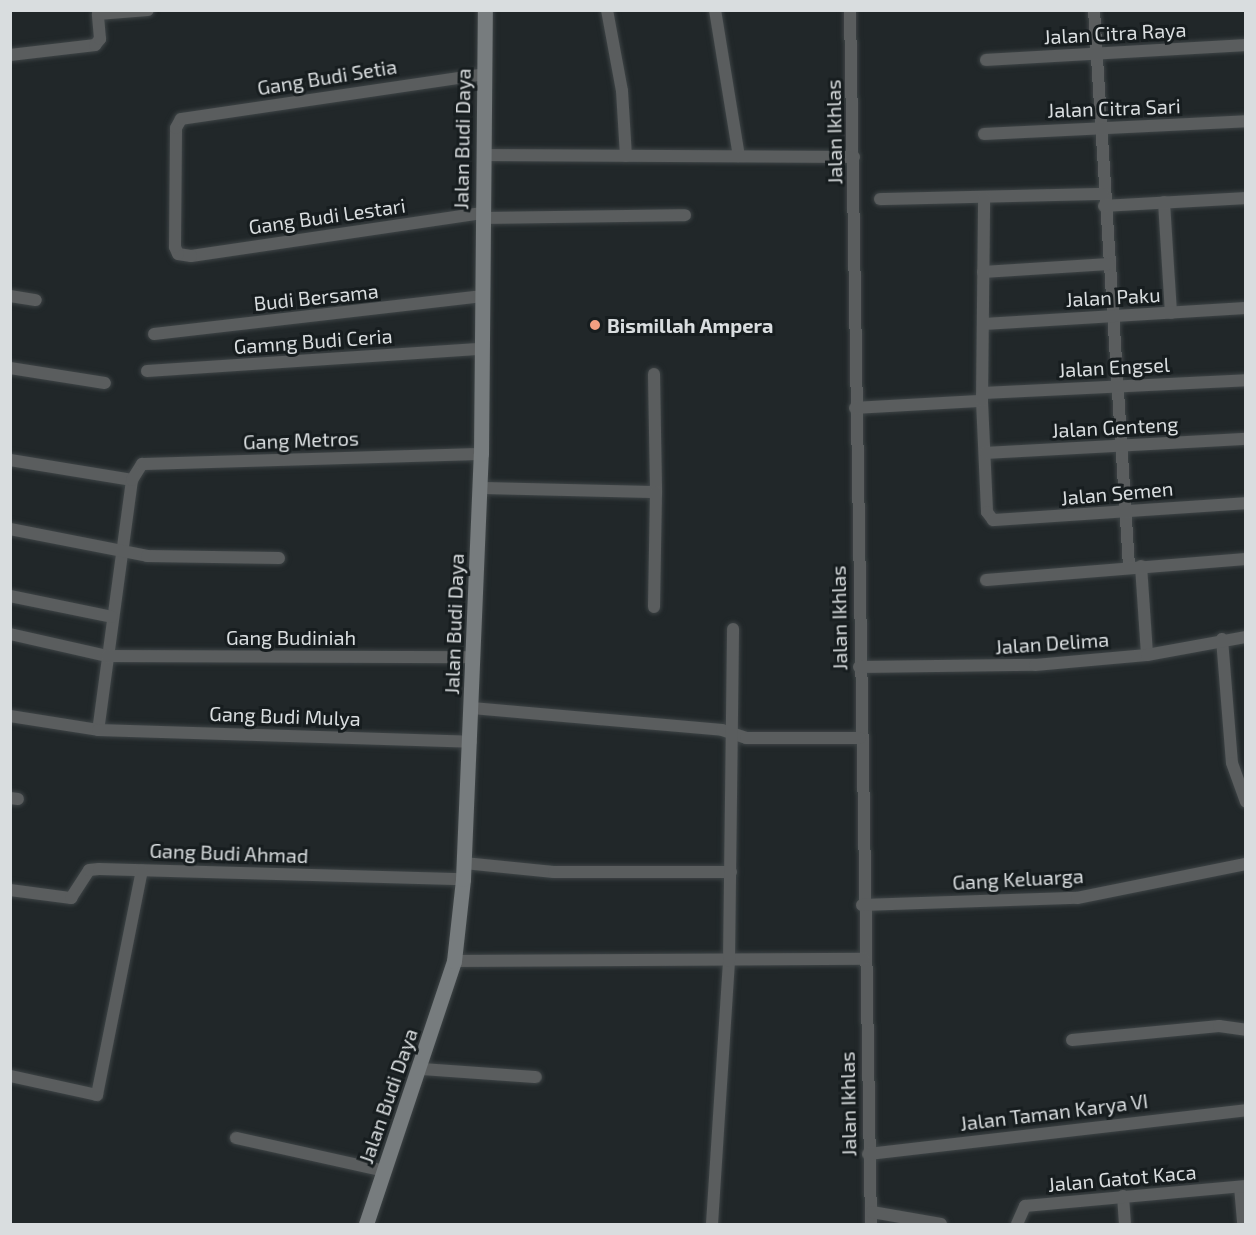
<!DOCTYPE html>
<html>
<head>
<meta charset="utf-8">
<style>
  body { margin:0 }
  #map { position:relative; width:1256px; height:1235px; overflow:hidden; background:#212729; font-family:"Exo 2",sans-serif }
  div>[style] { position:absolute }
  .roads { filter:drop-shadow(0 0 2px #3e4446) drop-shadow(0 0 2px #3e4446) }
  .street>* { height:12px; margin:-6px; padding:0 6px; transform-origin:6px; border-radius:6px; background:#5a5d5e }
  .secondary>* { height:15px; margin:-7.5px; padding:0 7.5px; transform-origin:7.5px; border-radius:7.5px; background:#777c7e }
  .dots>* { width:16px; height:16px; translate:-50% -50%; box-sizing:border-box; border:3px solid #171d1f; border-radius:50% }
  span { translate:-50% -50%; white-space:nowrap; text-align:center; line-height:1.15; -webkit-text-stroke:6px #171d1f; paint-order:stroke }
  .street-label { font-size:20px; color:#d9dddf }
  .poi-label { font-size:20px; color:#d9dddf; font-weight:700 }
  .left { translate:0 -50%; text-align:left }
  .frame { position:absolute; inset:0; border:12px solid #d9dddf; pointer-events:none }
</style>
</head>
<body>
<div id="map">
  <div class="roads">
    <div class="street">
      <i style="left:607px;top:10px;width:82px;rotate:79.5deg"></i>
      <i style="left:622px;top:91px;width:65px;rotate:86.5deg"></i>
      <i style="left:715px;top:10px;width:148px;rotate:80.7deg"></i>
      <i style="left:850px;top:10px;width:1214px;rotate:89.01deg"></i>
      <i style="left:1094px;top:10px;width:558px;rotate:86.4deg"></i>
      <i style="left:10px;top:55px;width:86px;rotate:-6.7deg"></i>
      <i style="left:95px;top:45px;width:8px;rotate:-50deg"></i>
      <i style="left:100px;top:39px;width:25px;rotate:-95deg"></i>
      <i style="left:98px;top:14px;width:50px;rotate:-4.6deg"></i>
      <i style="left:986px;top:60px;width:260px;rotate:-3.3deg"></i>
      <i style="left:984px;top:134px;width:262px;rotate:-2.8deg"></i>
      <i style="left:483px;top:155px;width:371px;rotate:0.3deg"></i>
      <i style="left:880px;top:199px;width:223px;rotate:-1.3deg"></i>
      <i style="left:1164px;top:202px;width:111px;rotate:86.4deg"></i>
      <i style="left:1104px;top:206px;width:142px;rotate:-3.2deg"></i>
      <i style="left:482px;top:213px;width:294px;rotate:171.6deg"></i>
      <i style="left:191px;top:256px;width:13px;rotate:-171deg"></i>
      <i style="left:178px;top:254px;width:8px;rotate:-113deg"></i>
      <i style="left:175px;top:247px;width:119px;rotate:-89.5deg"></i>
      <i style="left:176px;top:128px;width:10px;rotate:-61deg"></i>
      <i style="left:181px;top:119px;width:306px;rotate:-8.4deg"></i>
      <i style="left:482px;top:218px;width:203px;rotate:-0.8deg"></i>
      <i style="left:983px;top:272px;width:126px;rotate:-3.6deg"></i>
      <i style="left:10px;top:296px;width:26px;rotate:9deg"></i>
      <i style="left:984px;top:324px;width:262px;rotate:-3.5deg"></i>
      <i style="left:154px;top:334px;width:329px;rotate:-6.6deg"></i>
      <i style="left:10px;top:368px;width:96px;rotate:9deg"></i>
      <i style="left:147px;top:371px;width:335px;rotate:-3.8deg"></i>
      <i style="left:654px;top:374px;width:118px;rotate:89deg"></i>
      <i style="left:984px;top:393px;width:262px;rotate:-2.8deg"></i>
      <i style="left:982px;top:401px;width:111px;rotate:87.4deg"></i>
      <i style="left:987px;top:512px;width:10px;rotate:53deg"></i>
      <i style="left:993px;top:520px;width:254px;rotate:-3.8deg"></i>
      <i style="left:855px;top:408px;width:127px;rotate:-3.2deg"></i>
      <i style="left:982px;top:401px;width:203px;rotate:-89.4deg"></i>
      <i style="left:986px;top:453px;width:260px;rotate:-3.1deg"></i>
      <i style="left:10px;top:460px;width:124px;rotate:9.3deg"></i>
      <i style="left:132px;top:480px;width:252px;rotate:97.7deg"></i>
      <i style="left:132px;top:480px;width:19px;rotate:-58deg"></i>
      <i style="left:142px;top:464px;width:339px;rotate:-1.7deg"></i>
      <i style="left:479px;top:488px;width:177px;rotate:1.3deg"></i>
      <i style="left:656px;top:492px;width:115px;rotate:91deg"></i>
      <i style="left:10px;top:529px;width:140px;rotate:11.1deg"></i>
      <i style="left:147px;top:556px;width:132px;rotate:0.9deg"></i>
      <i style="left:1141px;top:566px;width:89px;rotate:86.1deg"></i>
      <i style="left:986px;top:580px;width:261px;rotate:-4.6deg"></i>
      <i style="left:10px;top:596px;width:104px;rotate:11.6deg"></i>
      <i style="left:10px;top:634px;width:99px;rotate:12.8deg"></i>
      <i style="left:107px;top:656px;width:367px;rotate:0.2deg"></i>
      <i style="left:1222px;top:639px;width:124px;rotate:85.4deg"></i>
      <i style="left:1232px;top:763px;width:41px;rotate:70.3deg"></i>
      <i style="left:859px;top:667px;width:176px;rotate:-0.7deg"></i>
      <i style="left:1035px;top:665px;width:112px;rotate:-5.1deg"></i>
      <i style="left:1147px;top:655px;width:101px;rotate:-10.3deg"></i>
      <i style="left:472px;top:708px;width:251px;rotate:5deg"></i>
      <i style="left:722px;top:730px;width:25px;rotate:18deg"></i>
      <i style="left:746px;top:738px;width:114px"></i>
      <i style="left:10px;top:716px;width:89px;rotate:9deg"></i>
      <i style="left:98px;top:730px;width:373px;rotate:1.8deg"></i>
      <i style="left:10px;top:798px;width:8px;rotate:7deg"></i>
      <i style="left:464px;top:863px;width:90px;rotate:5.7deg"></i>
      <i style="left:554px;top:872px;width:177px"></i>
      <i style="left:10px;top:890px;width:62px;rotate:7.5deg"></i>
      <i style="left:71px;top:898px;width:33px;rotate:-57deg"></i>
      <i style="left:89px;top:870px;width:10px;rotate:-6deg"></i>
      <i style="left:99px;top:869px;width:364px;rotate:1.6deg"></i>
      <i style="left:862px;top:905px;width:215px;rotate:-1.9deg"></i>
      <i style="left:1077px;top:898px;width:172px;rotate:-11.4deg"></i>
      <i style="left:454px;top:961px;width:410px;rotate:-0.3deg"></i>
      <i style="left:1072px;top:1040px;width:148px;rotate:-5.4deg"></i>
      <i style="left:1219px;top:1026px;width:27px;rotate:8deg"></i>
      <i style="left:421px;top:1069px;width:115px;rotate:4deg"></i>
      <i style="left:10px;top:1076px;width:89px;rotate:12.3deg"></i>
      <i style="left:97px;top:1095px;width:229px;rotate:-78.7deg"></i>
      <i style="left:236px;top:1138px;width:153px;rotate:12.5deg"></i>
      <i style="left:868px;top:1154px;width:381px;rotate:-6.6deg"></i>
      <i style="left:1240px;top:1187px;width:37px;rotate:85deg"></i>
      <i style="left:1123px;top:1196px;width:28px;rotate:86deg"></i>
      <i style="left:872px;top:1212px;width:70px;rotate:9.9deg"></i>
      <i style="left:712px;top:1224px;width:264px;rotate:-86.3deg"></i>
      <i style="left:729px;top:961px;width:332px;rotate:-89.3deg"></i>
      <i style="left:1017px;top:1224px;width:20px;rotate:-66deg"></i>
      <i style="left:1025px;top:1206px;width:222px;rotate:-5.2deg"></i>
    </div>
    <div class="secondary">
      <i style="left:366px;top:1224px;width:277px;rotate:-71.5deg"></i>
      <i style="left:454px;top:961px;width:82px;rotate:-83.7deg"></i>
      <i style="left:463px;top:879px;width:425px;rotate:-87.6deg"></i>
      <i style="left:481px;top:454px;width:444px;rotate:-89.5deg"></i>
    </div>
  </div>
  <div class="dots">
    <i style="left:595px;top:325px;background:#f39f82"></i>
  </div>
  <div class="street-label">
    <span style="left:1115px;top:33px;rotate:-3deg">Jalan Citra Raya</span>
    <span style="left:327px;top:77px;rotate:-9deg">Gang Budi Setia</span>
    <span style="left:1114px;top:108px;rotate:-2deg">Jalan Citra Sari</span>
    <span style="left:834px;top:132px;rotate:-91deg">Jalan Ikhlas</span>
    <span style="left:462px;top:139px;rotate:-89deg">Jalan Budi Daya</span>
    <span style="left:327px;top:216px;rotate:-8deg">Gang Budi Lestari</span>
    <span style="left:316px;top:297px;rotate:-6deg">Budi Bersama</span>
    <span style="left:1113px;top:297px;rotate:-3deg">Jalan Paku</span>
    <span style="left:313px;top:341px;rotate:-4deg">Gamng Budi Ceria</span>
    <span style="left:1114px;top:367px;rotate:-3deg">Jalan Engsel</span>
    <span style="left:1115px;top:427px;rotate:-3deg">Jalan Genteng</span>
    <span style="left:301px;top:440px;rotate:-2deg">Gang Metros</span>
    <span style="left:1117px;top:493px;rotate:-5deg">Jalan Semen</span>
    <span style="left:839px;top:618px;rotate:-91deg">Jalan Ikhlas</span>
    <span style="left:454px;top:624px;rotate:-88deg">Jalan Budi Daya</span>
    <span style="left:291px;top:637px">Gang Budiniah</span>
    <span style="left:1052px;top:643px;rotate:-4deg">Jalan Delima</span>
    <span style="left:285px;top:716px;rotate:2deg">Gang Budi Mulya</span>
    <span style="left:229px;top:853px;rotate:2deg">Gang Budi Ahmad</span>
    <span style="left:1018px;top:879px;rotate:-3deg">Gang Keluarga</span>
    <span style="left:388px;top:1096px;rotate:-71deg">Jalan Budi Daya</span>
    <span style="left:848px;top:1104px;rotate:-91deg">Jalan Ikhlas</span>
    <span style="left:1054px;top:1112px;rotate:-7deg">Jalan Taman Karya VI</span>
    <span style="left:1122px;top:1178px;rotate:-5deg">Jalan Gatot Kaca</span>
  </div>
  <div class="poi-label">
    <span class="left" style="left:607px;top:325px">Bismillah Ampera</span>
  </div>
  <div class="frame"></div>
</div>
</body>
</html>
